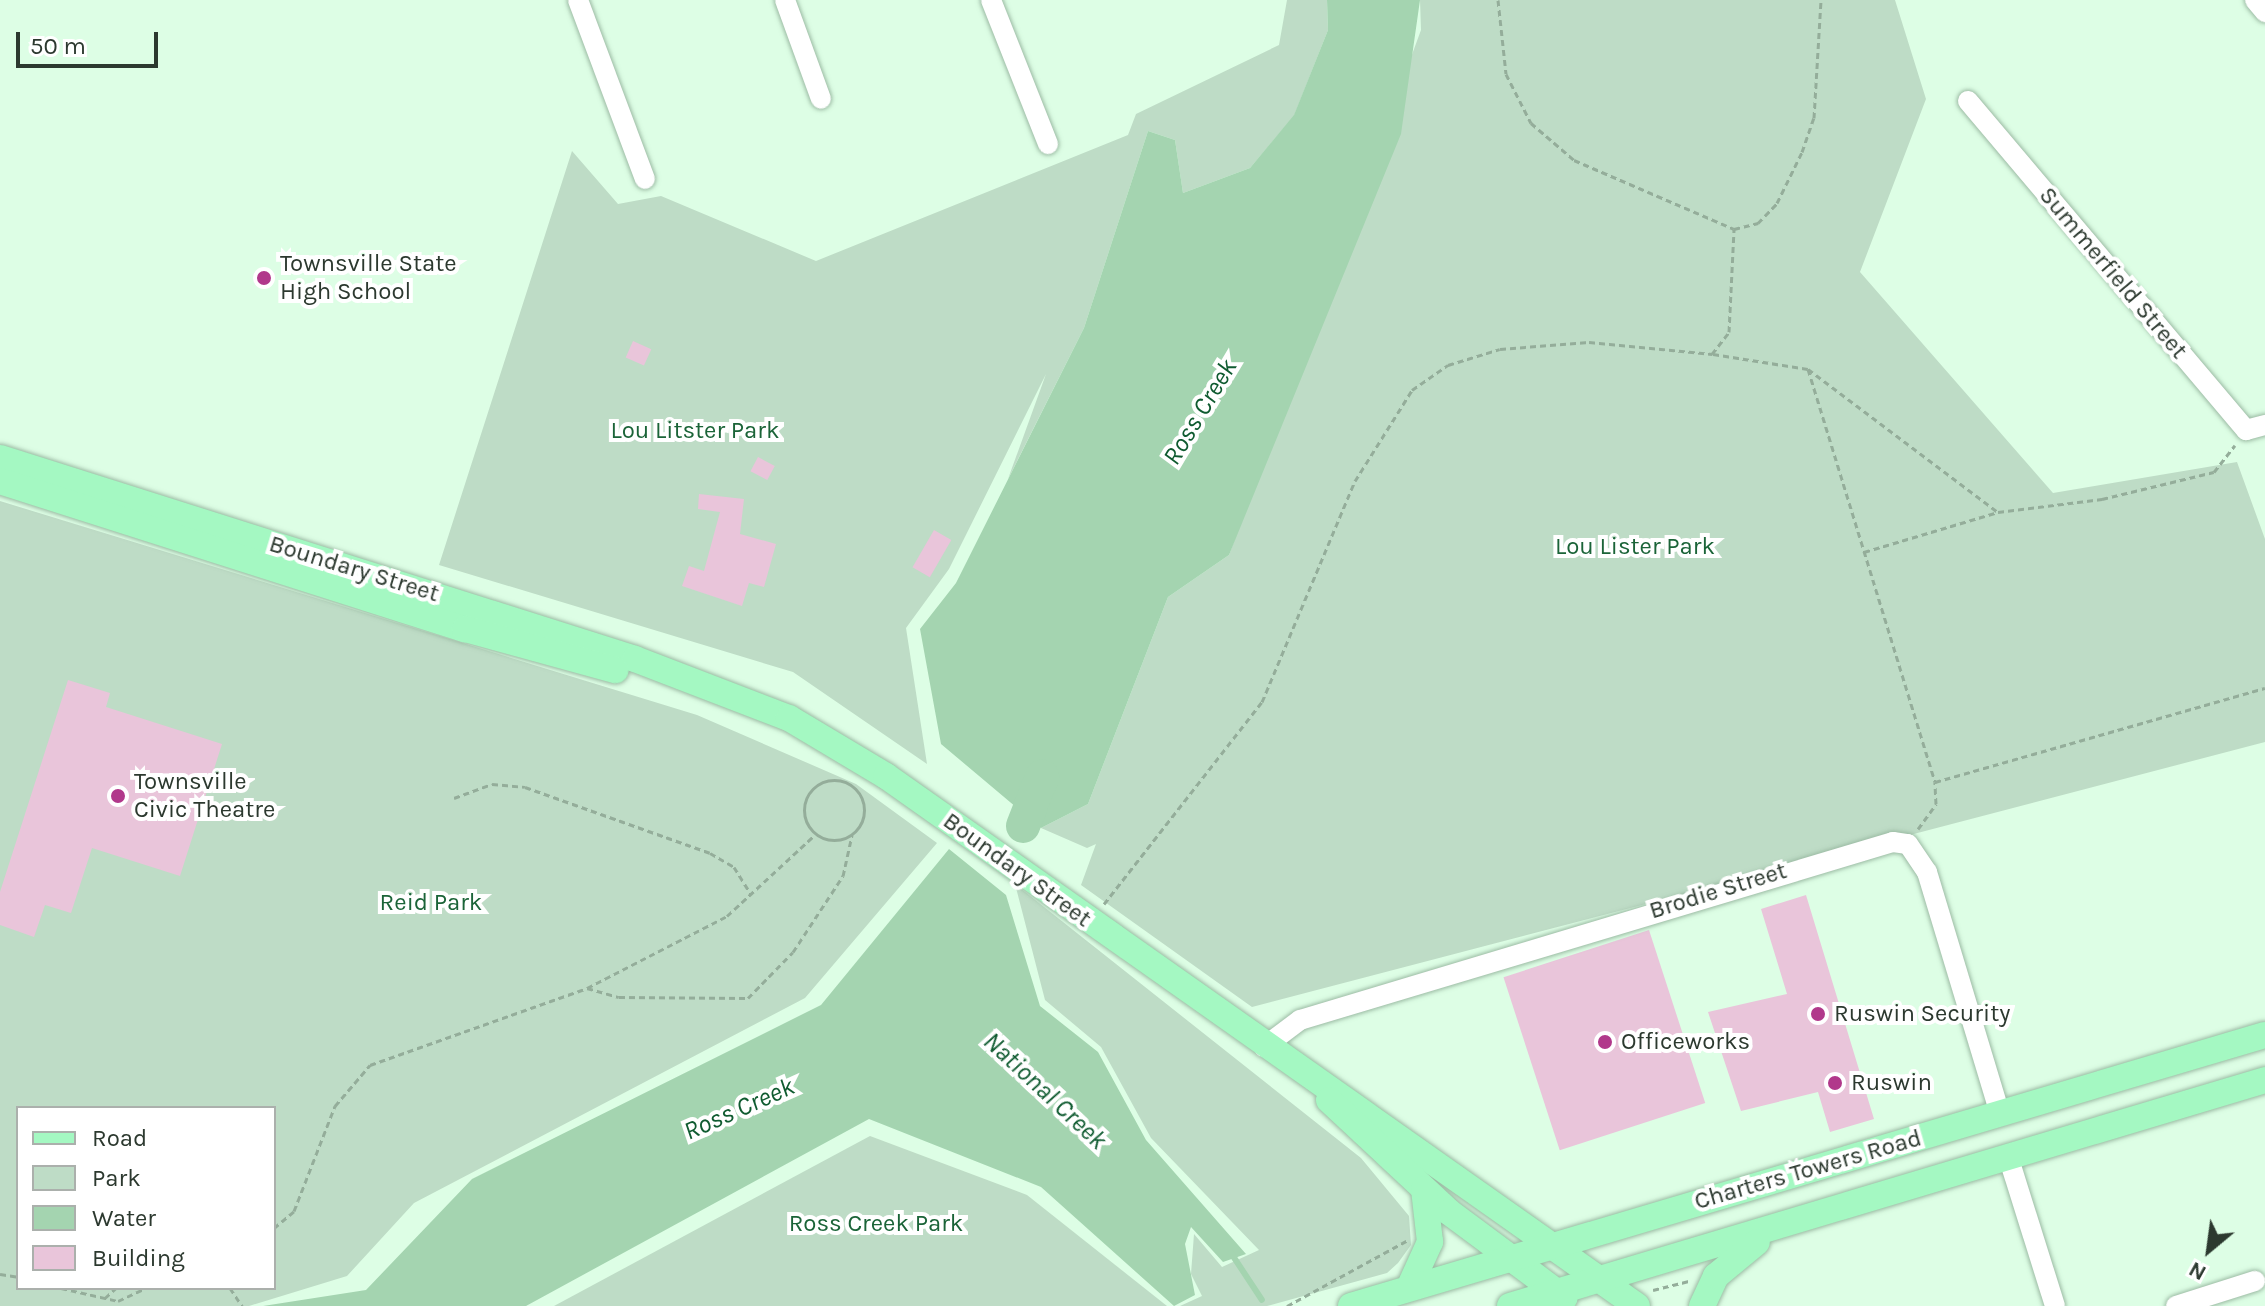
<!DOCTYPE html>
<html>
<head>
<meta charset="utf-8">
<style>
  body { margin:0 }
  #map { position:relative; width:2265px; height:1306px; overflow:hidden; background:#ddfee5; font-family:Karla,sans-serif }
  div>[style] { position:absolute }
  .green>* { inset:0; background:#bedcc6 }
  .water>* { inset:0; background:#a4d4b0 }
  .stream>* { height:6px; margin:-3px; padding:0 3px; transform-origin:3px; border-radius:3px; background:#a4d4b0 }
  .river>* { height:34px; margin:-17px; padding:0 17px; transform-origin:17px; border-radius:17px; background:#a4d4b0 }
  .building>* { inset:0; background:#e9c5da; transform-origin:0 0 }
  .path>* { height:3px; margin-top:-1.5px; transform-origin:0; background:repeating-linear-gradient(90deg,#94ad9a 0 6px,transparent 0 10px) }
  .path>.ring { margin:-1.5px; padding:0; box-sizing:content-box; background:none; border:3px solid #94ad9a; border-radius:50% }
  .roads { filter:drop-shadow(0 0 2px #9cbba4) drop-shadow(0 0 2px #9cbba4) }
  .minor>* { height:20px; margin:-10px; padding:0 10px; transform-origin:10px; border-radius:10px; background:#fff }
  .major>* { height:26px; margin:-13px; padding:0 13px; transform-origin:13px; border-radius:13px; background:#a4f8c2 }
  .dots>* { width:22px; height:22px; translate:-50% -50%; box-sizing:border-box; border:4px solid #fff; border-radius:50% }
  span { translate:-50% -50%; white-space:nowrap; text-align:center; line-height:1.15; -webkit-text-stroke:8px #fff; paint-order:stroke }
  .poi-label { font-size:24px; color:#2c392f }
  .left { translate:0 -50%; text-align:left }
  .street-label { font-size:24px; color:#2c392f }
  .park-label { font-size:24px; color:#1b6438 }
  .water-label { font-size:26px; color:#0f5b30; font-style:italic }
  .legend { position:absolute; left:16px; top:1106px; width:260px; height:184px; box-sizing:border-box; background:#fff; border:2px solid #abb0ac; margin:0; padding:10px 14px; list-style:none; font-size:24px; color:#2c392f }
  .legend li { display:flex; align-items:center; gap:16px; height:40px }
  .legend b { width:40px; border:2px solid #abb0ac }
  .north { position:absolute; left:2169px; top:1210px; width:80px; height:80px; -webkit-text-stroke:6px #fff; paint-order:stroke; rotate:209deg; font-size:22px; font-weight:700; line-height:32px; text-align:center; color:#2c392f }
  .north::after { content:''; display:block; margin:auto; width:28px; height:36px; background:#2c392f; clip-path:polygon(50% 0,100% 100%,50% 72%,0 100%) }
  .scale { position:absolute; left:16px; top:32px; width:142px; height:36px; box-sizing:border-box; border:4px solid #2c392f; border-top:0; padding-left:10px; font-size:24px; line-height:28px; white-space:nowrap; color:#2c392f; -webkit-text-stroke:6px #fff; paint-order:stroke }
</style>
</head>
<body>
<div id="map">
  <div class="green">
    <i style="clip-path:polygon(1287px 0,1327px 0,1328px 30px,1294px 116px,1250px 168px,1183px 193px,1175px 140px,1148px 131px,1084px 328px,1008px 479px,1046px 374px,949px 569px,906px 628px,927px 764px,793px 672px,439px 565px,572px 151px,618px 204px,661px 196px,816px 261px,1128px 135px,1136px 114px,1279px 45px)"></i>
    <i style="clip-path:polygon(1420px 0,1895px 0,1926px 99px,1860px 272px,2053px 493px,2237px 462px,2265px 539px,2265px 742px,1252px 1007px,1081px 885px,1096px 844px,1087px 848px,1041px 828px,1088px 804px,1168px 597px,1229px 555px,1421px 30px)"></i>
    <i style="clip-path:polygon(evenodd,0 501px,697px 715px,856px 784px,937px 843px,805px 998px,414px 1203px,347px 1276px,249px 1306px,0 1306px,0 501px,18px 1108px,274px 1108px,274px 1288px,18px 1288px,18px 1108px)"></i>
    <i style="clip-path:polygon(1015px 884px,1361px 1158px,1409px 1216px,1411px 1245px,1398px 1263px,1387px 1273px,1267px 1306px,1180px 1306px,1202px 1296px,1191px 1274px,1194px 1234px,1222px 1267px,1259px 1250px,1151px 1138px,1101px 1047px,1045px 1000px)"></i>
    <i style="clip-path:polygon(870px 1136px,1027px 1195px,1167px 1306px,554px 1306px)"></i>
  </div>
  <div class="water">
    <i style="clip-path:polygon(1327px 0,1420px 0,1401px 134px,1229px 555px,1168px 597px,1088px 804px,1041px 828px,941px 744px,920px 629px,956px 583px,1084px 328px,1148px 131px,1175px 140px,1183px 193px,1250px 168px,1294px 115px,1328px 30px)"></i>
    <i style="clip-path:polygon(949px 849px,1006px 895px,1040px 1006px,1098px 1052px,1146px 1140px,1246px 1254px,1223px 1262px,1191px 1227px,1185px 1244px,1195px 1295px,1174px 1306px,1041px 1187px,869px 1119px,526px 1306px,263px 1306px,366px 1290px,472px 1179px,821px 1005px)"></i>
  </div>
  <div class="stream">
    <i style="left:1231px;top:1253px;width:56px;rotate:56.6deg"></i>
  </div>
  <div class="river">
    <i style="left:1023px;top:826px;width:53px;rotate:-68.8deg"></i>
  </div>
  <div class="building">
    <i style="left:633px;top:341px;width:20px;height:18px;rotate:24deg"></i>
    <i style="left:758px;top:457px;width:19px;height:16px;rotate:28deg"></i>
    <i style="clip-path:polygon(699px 494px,744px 499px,740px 534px,776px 544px,764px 587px,749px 583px,742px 606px,682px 586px,689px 566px,704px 571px,720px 512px,698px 509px)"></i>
    <i style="left:934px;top:530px;width:20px;height:43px;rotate:30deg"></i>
    <i style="clip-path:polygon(68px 680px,110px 693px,106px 707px,222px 744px,180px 876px,92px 848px,71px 913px,45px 905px,34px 937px,0 925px,0 892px)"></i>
    <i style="clip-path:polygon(1806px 895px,1874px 1119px,1830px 1132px,1818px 1092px,1741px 1111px,1708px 1012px,1787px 994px,1761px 909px)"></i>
    <i style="left:1649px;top:930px;width:182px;height:153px;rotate:72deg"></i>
  </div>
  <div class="path">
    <i style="left:1498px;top:0;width:74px;rotate:83.8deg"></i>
    <i style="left:1506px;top:74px;width:55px;rotate:63deg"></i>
    <i style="left:1531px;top:123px;width:57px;rotate:40.7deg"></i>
    <i style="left:1574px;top:160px;width:174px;rotate:23.3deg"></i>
    <i style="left:1734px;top:229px;width:25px;rotate:-14deg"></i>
    <i style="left:1758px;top:223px;width:28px;rotate:-46deg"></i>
    <i style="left:1777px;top:203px;width:57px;rotate:-63.9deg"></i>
    <i style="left:1802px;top:152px;width:36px;rotate:-71deg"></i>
    <i style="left:1814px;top:118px;width:118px;rotate:-86.6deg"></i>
    <i style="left:1713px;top:354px;width:96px;rotate:9deg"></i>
    <i style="left:1808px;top:369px;width:432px;rotate:72.9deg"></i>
    <i style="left:1808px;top:369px;width:238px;rotate:37deg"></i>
    <i style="left:1998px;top:512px;width:105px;rotate:-7.1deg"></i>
    <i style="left:2102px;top:499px;width:115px;rotate:-13.6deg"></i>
    <i style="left:2214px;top:472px;width:34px;rotate:-52deg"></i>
    <i style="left:1864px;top:552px;width:140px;rotate:-16.6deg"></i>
    <i class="ring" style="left:804px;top:780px;width:57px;height:57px"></i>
    <i style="left:454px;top:798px;width:40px;rotate:-20.2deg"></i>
    <i style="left:492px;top:784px;width:33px;rotate:5deg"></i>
    <i style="left:525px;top:787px;width:196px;rotate:19.6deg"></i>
    <i style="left:710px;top:853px;width:28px;rotate:30deg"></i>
    <i style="left:734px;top:867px;width:32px;rotate:58deg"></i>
    <i style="left:1918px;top:829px;width:31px;rotate:-54deg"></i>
    <i style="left:1936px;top:804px;width:22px;rotate:-93deg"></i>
    <i style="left:1935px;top:782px;width:343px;rotate:-15.9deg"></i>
    <i style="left:1104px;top:904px;width:256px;rotate:-52deg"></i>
    <i style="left:1262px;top:702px;width:240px;rotate:-67.2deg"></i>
    <i style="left:1355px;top:481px;width:107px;rotate:-57.9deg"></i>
    <i style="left:1412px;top:390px;width:44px;rotate:-34.8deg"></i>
    <i style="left:1448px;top:365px;width:54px;rotate:-17.1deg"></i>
    <i style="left:1500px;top:349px;width:89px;rotate:-4.5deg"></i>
    <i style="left:1589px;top:342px;width:124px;rotate:5.6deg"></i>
    <i style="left:1712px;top:354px;width:28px;rotate:-52deg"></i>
    <i style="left:1729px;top:332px;width:103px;rotate:-87.2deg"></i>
    <i style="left:587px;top:988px;width:33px;rotate:16deg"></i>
    <i style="left:619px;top:997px;width:129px;rotate:0.4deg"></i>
    <i style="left:748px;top:998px;width:64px;rotate:-45.6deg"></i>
    <i style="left:793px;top:952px;width:91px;rotate:-56.7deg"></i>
    <i style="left:843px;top:876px;width:42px;rotate:-77.6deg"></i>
    <i style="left:274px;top:1228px;width:26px;rotate:-40deg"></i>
    <i style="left:294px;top:1211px;width:113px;rotate:-68.7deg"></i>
    <i style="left:335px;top:1106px;width:54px;rotate:-49.5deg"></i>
    <i style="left:370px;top:1065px;width:230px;rotate:-19.5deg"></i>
    <i style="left:587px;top:988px;width:157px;rotate:-27.2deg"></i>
    <i style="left:727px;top:916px;width:121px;rotate:-42.7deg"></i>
    <i style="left:0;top:1274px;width:18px;rotate:9deg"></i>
    <i style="left:61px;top:1288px;width:58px;rotate:12.8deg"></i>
    <i style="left:118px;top:1301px;width:31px;rotate:-25deg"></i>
    <i style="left:230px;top:1288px;width:22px;rotate:56deg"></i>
    <i style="left:1653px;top:1290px;width:37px;rotate:-14deg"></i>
    <i style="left:105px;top:1298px;width:15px;rotate:-42deg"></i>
    <i style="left:1287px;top:1306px;width:136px;rotate:-28.6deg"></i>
  </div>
  <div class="roads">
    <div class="minor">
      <i style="left:578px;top:0;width:191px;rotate:69.5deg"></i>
      <i style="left:785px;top:0;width:105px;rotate:70deg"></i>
      <i style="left:991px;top:0;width:155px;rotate:68.4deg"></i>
      <i style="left:2255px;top:0;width:16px;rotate:50deg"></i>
      <i style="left:1968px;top:101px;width:431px;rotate:49.8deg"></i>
      <i style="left:2246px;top:430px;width:20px;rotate:-15deg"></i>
      <i style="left:1264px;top:1047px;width:45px;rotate:-36.9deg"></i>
      <i style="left:1300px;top:1020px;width:619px;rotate:-16.71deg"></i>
      <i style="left:1893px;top:842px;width:15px;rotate:8deg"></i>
      <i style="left:1908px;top:844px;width:34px;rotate:56deg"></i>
      <i style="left:1927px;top:872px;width:253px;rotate:73.2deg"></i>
      <i style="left:2008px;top:1156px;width:157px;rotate:72.6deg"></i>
      <i style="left:2176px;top:1306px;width:83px;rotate:-17.6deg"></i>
    </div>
    <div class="major">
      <i style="left:0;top:458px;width:666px;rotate:17.56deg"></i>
      <i style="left:635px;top:659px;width:165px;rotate:21deg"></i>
      <i style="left:789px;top:718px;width:113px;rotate:30.9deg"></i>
      <i style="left:886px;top:776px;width:919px;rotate:35.21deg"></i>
      <i style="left:0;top:481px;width:488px;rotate:17.7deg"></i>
      <i style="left:465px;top:629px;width:156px;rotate:15.3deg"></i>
      <i style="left:1329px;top:1100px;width:164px;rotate:43deg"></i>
      <i style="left:1449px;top:1212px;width:144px;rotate:36.6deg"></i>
      <i style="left:1409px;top:1288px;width:51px;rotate:-65.5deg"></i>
      <i style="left:1430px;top:1242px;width:53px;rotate:-96.5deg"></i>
      <i style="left:1351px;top:1306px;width:953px;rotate:-16.52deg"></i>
      <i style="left:1510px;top:1306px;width:788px;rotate:-16.66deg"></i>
      <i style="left:1702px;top:1306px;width:33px;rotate:-65deg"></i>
      <i style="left:1716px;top:1276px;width:53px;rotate:-39.7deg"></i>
    </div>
  </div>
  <div class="dots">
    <i style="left:264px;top:278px;background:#b1388b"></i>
    <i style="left:118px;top:796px;background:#b1388b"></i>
    <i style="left:1818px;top:1014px;background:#b1388b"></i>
    <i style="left:1605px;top:1042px;background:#b1388b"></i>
    <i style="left:1835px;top:1083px;background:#b1388b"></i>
  </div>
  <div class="poi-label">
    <span class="left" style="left:280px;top:278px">Townsville State<br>High School</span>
    <span class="left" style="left:134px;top:796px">Townsville<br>Civic Theatre</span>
    <span class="left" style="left:1834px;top:1014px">Ruswin Security</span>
    <span class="left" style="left:1621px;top:1042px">Officeworks</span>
    <span class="left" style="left:1851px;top:1083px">Ruswin</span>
  </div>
  <div class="street-label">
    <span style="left:2113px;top:273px;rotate:50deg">Summerfield Street</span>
    <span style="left:354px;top:569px;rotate:17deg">Boundary Street</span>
    <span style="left:1017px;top:870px;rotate:36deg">Boundary Street</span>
    <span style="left:1718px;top:891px;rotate:-17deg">Brodie Street</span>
    <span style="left:1808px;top:1170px;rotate:-16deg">Charters Towers Road</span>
  </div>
  <div class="park-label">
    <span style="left:695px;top:431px">Lou Litster Park</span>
    <span style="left:1635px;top:547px">Lou Lister Park</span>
    <span style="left:431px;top:903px">Reid Park</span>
    <span style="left:876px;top:1224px">Ross Creek Park</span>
  </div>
  <div class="water-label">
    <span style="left:1200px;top:412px;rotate:-59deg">Ross Creek</span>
    <span style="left:1045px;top:1091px;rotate:43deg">National Creek</span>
    <span style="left:739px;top:1109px;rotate:-24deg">Ross Creek</span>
  </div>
  <ul class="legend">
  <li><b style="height:10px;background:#a4f8c2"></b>Road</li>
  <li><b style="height:22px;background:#bedcc6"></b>Park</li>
  <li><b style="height:22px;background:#a4d4b0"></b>Water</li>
  <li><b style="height:22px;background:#e9c5da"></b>Building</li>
  </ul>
  <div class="north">N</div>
  <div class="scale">50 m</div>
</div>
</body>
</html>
